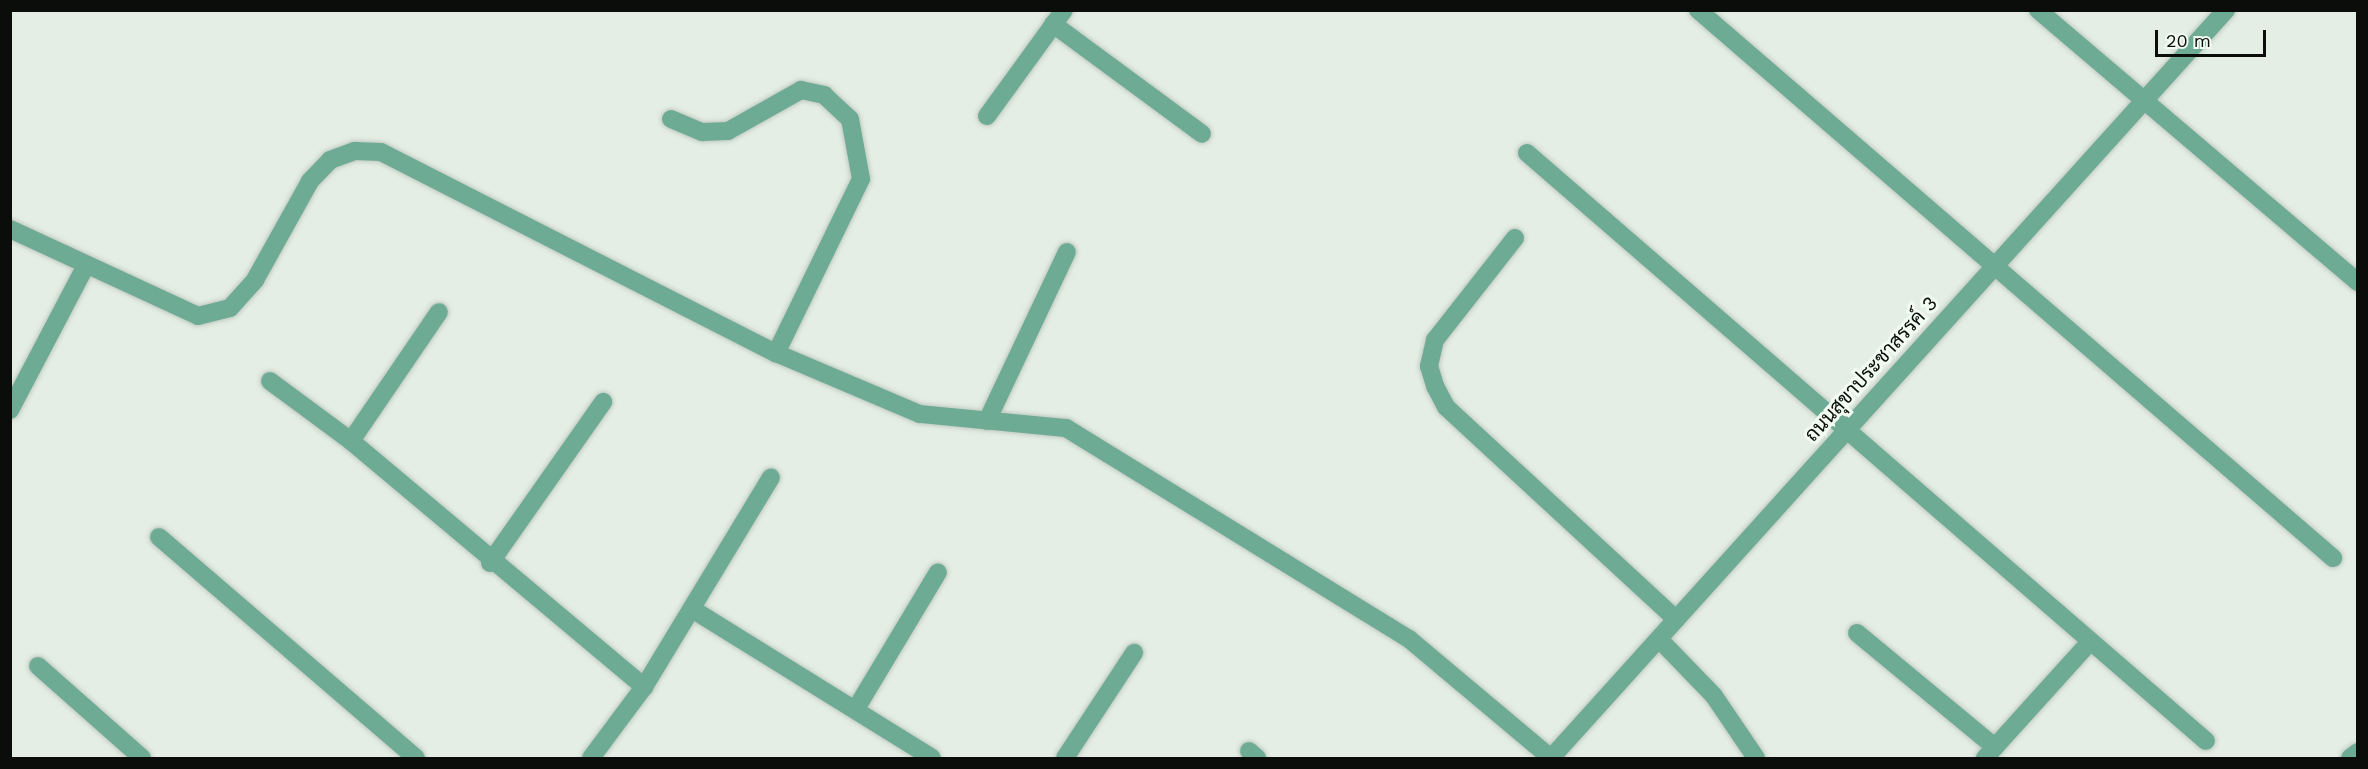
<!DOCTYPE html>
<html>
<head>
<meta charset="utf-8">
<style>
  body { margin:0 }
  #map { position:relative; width:2368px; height:769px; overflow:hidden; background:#e4eee5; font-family:"Work Sans",Sarabun,sans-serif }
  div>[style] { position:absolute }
  .roads { filter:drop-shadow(0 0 2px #c1cac2) drop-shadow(0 0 2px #c1cac2) }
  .minor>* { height:18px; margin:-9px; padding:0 9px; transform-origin:9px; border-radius:9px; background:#6eab95 }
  span { translate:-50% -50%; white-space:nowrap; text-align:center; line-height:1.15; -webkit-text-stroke:6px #f1fbf2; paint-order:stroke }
  .street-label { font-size:20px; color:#0a0d0a }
  .frame { position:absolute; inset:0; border:12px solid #0a0d0a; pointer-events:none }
  .scale { position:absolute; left:2155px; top:30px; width:111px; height:27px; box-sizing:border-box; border:3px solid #0a0d0a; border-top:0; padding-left:8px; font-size:18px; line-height:21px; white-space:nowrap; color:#0a0d0a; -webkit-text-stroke:4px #f1fbf2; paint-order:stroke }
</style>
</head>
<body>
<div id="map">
  <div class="roads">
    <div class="minor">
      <i style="left:1698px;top:10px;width:839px;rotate:40.79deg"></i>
      <i style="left:2038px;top:10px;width:420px;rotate:40.4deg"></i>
      <i style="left:1053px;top:24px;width:185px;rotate:36.4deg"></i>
      <i style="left:987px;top:116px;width:131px;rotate:-54deg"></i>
      <i style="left:671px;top:119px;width:34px;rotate:23deg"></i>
      <i style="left:702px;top:132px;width:26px;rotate:-2deg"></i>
      <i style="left:728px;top:131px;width:84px;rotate:-29.3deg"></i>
      <i style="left:801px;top:90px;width:24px;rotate:12deg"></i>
      <i style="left:824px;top:95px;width:35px;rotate:43deg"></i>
      <i style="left:850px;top:119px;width:61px;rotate:79.6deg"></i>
      <i style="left:861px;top:179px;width:194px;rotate:116deg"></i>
      <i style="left:1527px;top:153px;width:898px;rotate:40.89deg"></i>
      <i style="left:10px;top:229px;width:207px;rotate:24.8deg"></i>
      <i style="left:198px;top:316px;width:33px;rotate:-14deg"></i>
      <i style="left:230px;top:308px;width:38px;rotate:-48deg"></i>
      <i style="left:255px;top:280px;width:113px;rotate:-60.9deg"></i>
      <i style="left:310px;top:181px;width:29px;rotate:-46deg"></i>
      <i style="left:330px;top:160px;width:27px;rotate:-20deg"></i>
      <i style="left:355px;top:151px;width:26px;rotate:2deg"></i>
      <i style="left:381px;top:152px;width:443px;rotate:27deg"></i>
      <i style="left:776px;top:353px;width:156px;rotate:23deg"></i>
      <i style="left:920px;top:414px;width:147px;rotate:5.5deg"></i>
      <i style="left:1066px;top:428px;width:403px;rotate:31.6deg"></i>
      <i style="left:1409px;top:639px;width:185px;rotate:40deg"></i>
      <i style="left:1515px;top:238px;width:130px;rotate:128.1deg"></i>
      <i style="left:1435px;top:340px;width:27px;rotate:103deg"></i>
      <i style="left:1429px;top:366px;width:21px;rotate:73deg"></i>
      <i style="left:1435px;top:386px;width:24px;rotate:62deg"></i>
      <i style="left:1446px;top:407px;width:313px;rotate:42.7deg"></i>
      <i style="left:270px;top:381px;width:101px;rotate:36.5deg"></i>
      <i style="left:351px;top:441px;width:383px;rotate:40deg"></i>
      <i style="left:10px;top:410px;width:161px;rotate:-62.3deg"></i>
      <i style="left:987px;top:421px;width:187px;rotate:-64.7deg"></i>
      <i style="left:351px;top:441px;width:156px;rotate:-55.7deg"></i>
      <i style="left:159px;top:537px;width:339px;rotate:40.7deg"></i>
      <i style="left:490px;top:563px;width:197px;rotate:-54.9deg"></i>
      <i style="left:692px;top:609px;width:282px;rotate:31.8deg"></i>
      <i style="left:1857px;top:633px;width:179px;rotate:39.6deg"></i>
      <i style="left:1659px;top:639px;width:79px;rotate:46deg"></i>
      <i style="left:1714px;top:696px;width:75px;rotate:55.9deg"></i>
      <i style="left:38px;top:666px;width:139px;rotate:41.5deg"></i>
      <i style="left:857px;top:707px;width:157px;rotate:-59deg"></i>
      <i style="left:1249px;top:751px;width:11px;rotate:41deg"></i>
      <i style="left:591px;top:758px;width:89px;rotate:-53.3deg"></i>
      <i style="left:644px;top:687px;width:245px;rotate:-58.8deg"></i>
      <i style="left:1065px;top:758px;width:126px;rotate:-56.7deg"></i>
      <i style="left:1551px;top:758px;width:1008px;rotate:-47.94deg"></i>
      <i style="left:1985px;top:758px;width:155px;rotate:-47.9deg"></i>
      <i style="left:2350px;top:758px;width:10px;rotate:-37deg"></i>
    </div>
  </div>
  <div class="street-label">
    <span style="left:1871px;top:369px;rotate:-48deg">ถนนสุขาประชาสรรค์ 3</span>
  </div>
  <div class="frame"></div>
  <div class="scale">20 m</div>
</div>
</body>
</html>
